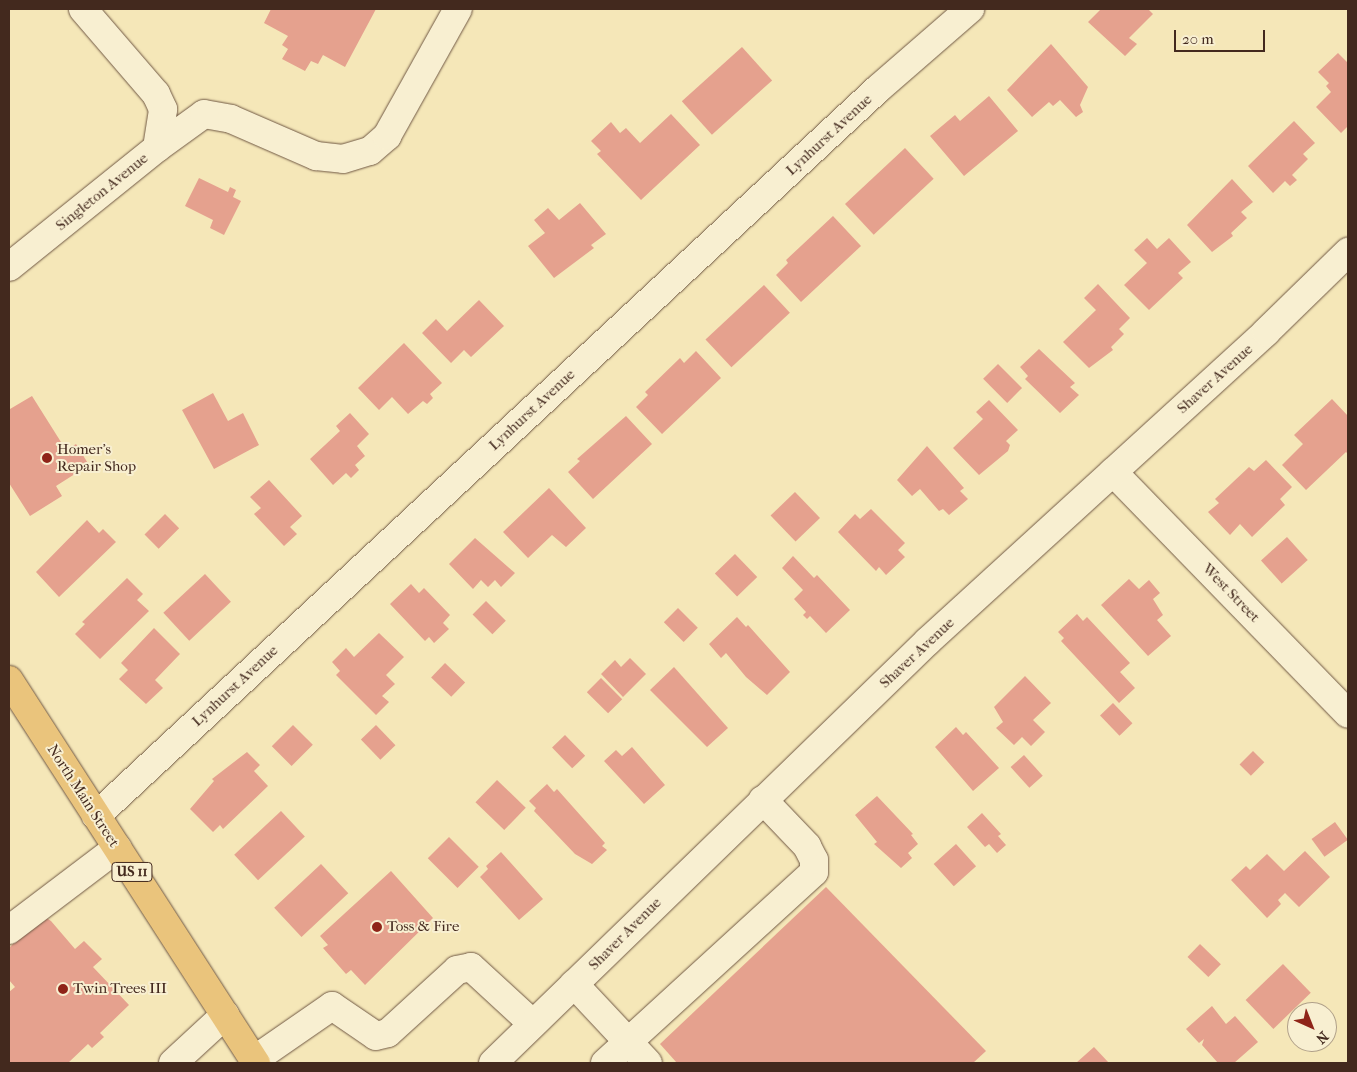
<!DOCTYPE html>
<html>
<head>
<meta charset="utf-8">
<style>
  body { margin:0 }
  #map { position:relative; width:1357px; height:1072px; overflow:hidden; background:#f5e7b8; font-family:"IM FELL French Canon",serif }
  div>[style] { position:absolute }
  .building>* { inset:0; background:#e5a18e; transform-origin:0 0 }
  .roads { filter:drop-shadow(0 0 1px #705844) drop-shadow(0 0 1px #705844) }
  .minor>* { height:28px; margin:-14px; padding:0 14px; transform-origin:14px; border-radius:14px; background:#f8efd1 }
  .major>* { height:28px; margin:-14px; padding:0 14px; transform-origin:14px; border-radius:14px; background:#eac47c }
  .dots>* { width:14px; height:14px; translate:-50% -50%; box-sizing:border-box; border:2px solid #f8efd1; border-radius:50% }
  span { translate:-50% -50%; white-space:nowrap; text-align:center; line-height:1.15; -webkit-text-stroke:4px #f8efd1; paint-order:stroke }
  .shield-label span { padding:1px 4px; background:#f8efd1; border:1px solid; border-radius:4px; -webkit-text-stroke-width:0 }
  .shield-label { font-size:14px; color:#43291e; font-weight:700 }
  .street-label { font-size:15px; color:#43291e }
  .poi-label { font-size:15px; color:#43291e }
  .left { translate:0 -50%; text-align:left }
  .frame { position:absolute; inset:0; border:10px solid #43291e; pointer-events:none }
  .north { position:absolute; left:1287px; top:1002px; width:50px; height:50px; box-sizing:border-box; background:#f8efd1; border:1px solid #b0a089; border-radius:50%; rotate:136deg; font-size:14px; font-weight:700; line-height:20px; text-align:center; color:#43291e }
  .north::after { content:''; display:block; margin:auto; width:18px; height:22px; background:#8f2418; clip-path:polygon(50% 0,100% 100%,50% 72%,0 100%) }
  .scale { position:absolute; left:1174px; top:30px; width:91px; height:22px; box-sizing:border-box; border:2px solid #43291e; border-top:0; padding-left:6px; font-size:15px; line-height:18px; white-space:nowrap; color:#43291e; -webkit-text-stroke:4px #f8efd1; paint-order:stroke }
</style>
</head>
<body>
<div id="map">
  <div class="building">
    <i style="clip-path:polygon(271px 9px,376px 9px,345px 67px,323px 55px,318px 64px,311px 61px,305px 71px,282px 59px,288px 49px,282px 45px,288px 36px,264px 23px)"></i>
    <i style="clip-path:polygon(1101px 9px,1148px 9px,1153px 14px,1129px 38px,1137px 44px,1125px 56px,1088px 22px)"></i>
    <i style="clip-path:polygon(1051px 44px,1088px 87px,1080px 105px,1083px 112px,1076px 117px,1060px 100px,1053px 106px,1049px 102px,1032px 117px,1007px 90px)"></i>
    <i style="left:742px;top:47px;width:45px;height:81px;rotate:48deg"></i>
    <i style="clip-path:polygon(1338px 53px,1348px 63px,1348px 126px,1341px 133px,1316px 107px,1331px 92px,1326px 86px,1329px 83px,1318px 72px)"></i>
    <i style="clip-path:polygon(989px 96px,1018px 131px,964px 176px,930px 136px,955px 115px,960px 121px)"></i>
    <i style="clip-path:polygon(671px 114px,700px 145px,641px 200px,597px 154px,601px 151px,591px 141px,611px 122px,620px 133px,626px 128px,640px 143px)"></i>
    <i style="clip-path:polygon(1294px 121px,1315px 143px,1303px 154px,1308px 159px,1292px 175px,1297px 180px,1290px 186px,1285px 181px,1273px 193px,1248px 166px)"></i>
    <i style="left:905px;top:148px;width:42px;height:82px;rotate:47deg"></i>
    <i style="clip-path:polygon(199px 178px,228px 192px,230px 187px,236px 190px,233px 197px,241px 201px,224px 235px,210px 228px,213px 220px,185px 206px)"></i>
    <i style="clip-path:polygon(1232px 179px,1253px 202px,1241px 212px,1247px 218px,1231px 233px,1233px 236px,1212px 252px,1187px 225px)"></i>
    <i style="clip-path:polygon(580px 203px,606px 234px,591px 245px,594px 248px,554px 278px,528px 246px,545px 233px,534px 220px,548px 208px,559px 220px)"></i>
    <i style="clip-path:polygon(833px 216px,861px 246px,801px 302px,776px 275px,788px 263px,786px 260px)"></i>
    <i style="clip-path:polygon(1147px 238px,1157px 249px,1169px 238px,1191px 262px,1178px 273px,1183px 278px,1149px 310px,1124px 285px,1147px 263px,1134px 250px)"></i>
    <i style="clip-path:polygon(1098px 284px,1130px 318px,1119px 329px,1124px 334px,1111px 347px,1113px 350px,1089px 368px,1063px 342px,1096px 310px,1084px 298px)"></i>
    <i style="left:764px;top:285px;width:38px;height:80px;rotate:47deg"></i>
    <i style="clip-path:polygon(479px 300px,504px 326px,471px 357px,464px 350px,451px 363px,422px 333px,436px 319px,447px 331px)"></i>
    <i style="clip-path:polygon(404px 343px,442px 383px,430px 394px,433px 398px,427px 404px,423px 401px,408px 414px,392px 397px,379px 410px,358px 388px)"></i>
    <i style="clip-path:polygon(1039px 349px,1075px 383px,1070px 387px,1079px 395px,1060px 413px,1025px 379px,1028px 376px,1020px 367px)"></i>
    <i style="clip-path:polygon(696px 351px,721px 378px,662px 434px,636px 407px,648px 395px,645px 392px,680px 358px,684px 363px)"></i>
    <i style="left:998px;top:364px;width:34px;height:21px;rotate:45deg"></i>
    <i style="clip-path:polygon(213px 393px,228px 421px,243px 413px,259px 445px,214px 469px,182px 410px)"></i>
    <i style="clip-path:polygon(32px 396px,66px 450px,76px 444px,89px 465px,56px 486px,62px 496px,30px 516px,9px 483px,9px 406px,10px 409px)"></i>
    <i style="clip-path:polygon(1332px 399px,1348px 416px,1348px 454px,1346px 452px,1306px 490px,1282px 465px,1303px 444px,1294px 435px)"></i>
    <i style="clip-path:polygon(989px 400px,1018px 430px,1006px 441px,1010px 445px,1008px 451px,979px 475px,953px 448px,983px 419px,976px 412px)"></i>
    <i style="clip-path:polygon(350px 413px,369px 434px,357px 446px,365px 456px,355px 465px,359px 470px,351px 478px,346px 473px,333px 485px,310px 459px,340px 431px,336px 426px)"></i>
    <i style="clip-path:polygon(626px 416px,652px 444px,593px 499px,568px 472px,580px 461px,577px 459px)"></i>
    <i style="clip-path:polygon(927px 446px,964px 488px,960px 491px,968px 499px,949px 515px,943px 509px,939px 511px,920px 489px,912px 496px,897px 480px)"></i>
    <i style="clip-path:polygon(1266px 460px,1292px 487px,1280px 499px,1285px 505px,1252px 537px,1240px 524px,1230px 535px,1208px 512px,1219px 503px,1215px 499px,1249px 467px,1254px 471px)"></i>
    <i style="clip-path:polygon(269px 480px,302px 516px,290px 527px,297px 534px,284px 546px,254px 514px,261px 508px,250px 497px)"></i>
    <i style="clip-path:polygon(549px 488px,586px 528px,566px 547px,552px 535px,528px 558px,503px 532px)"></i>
    <i style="left:795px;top:492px;width:36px;height:34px;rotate:46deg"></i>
    <i style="clip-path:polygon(871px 509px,905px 543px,898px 550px,905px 557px,886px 575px,879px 567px,876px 571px,838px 532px,855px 514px,860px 519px)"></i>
    <i style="left:165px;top:514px;width:20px;height:29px;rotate:45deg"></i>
    <i style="clip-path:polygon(87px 520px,99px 533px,103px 529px,116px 542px,59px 597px,36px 572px)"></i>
    <i style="left:1287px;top:537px;width:31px;height:35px;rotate:48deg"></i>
    <i style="clip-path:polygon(475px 538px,515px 573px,501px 587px,495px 580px,488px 587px,481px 580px,473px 589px,449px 564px)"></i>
    <i style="left:735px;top:554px;width:32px;height:28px;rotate:46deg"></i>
    <i style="clip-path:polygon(793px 556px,814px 578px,817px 575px,850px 610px,826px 633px,810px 616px,807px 619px,803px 615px,806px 612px,794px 599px,803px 590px,782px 568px)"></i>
    <i style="left:205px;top:574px;width:38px;height:57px;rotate:47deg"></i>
    <i style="clip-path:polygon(127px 578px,143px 594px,137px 600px,149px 611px,100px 659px,75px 634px,85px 624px,82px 622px)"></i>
    <i style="clip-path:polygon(1129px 579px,1139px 589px,1149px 580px,1160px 593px,1153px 599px,1163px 615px,1157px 620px,1171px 636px,1148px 656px,1101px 605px)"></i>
    <i style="clip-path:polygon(411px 584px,419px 593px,424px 588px,450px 615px,443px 623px,449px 629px,434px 643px,429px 637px,425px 641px,390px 604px)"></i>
    <i style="left:486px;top:601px;width:28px;height:19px;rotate:45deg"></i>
    <i style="left:678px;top:608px;width:28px;height:20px;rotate:45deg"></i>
    <i style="clip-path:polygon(1077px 614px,1083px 621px,1087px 617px,1130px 663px,1120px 672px,1135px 688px,1119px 703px,1061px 641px,1064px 638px,1058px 632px)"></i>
    <i style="clip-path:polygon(737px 617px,746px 627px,748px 625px,790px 672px,767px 695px,746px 677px,726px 653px,721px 658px,709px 644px)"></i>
    <i style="clip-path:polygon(154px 628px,180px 654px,155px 680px,163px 688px,146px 704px,119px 679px,128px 670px,121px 663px)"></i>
    <i style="clip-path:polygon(379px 633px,404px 657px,386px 675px,395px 684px,382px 696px,389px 702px,376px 715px,336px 675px,340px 671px,332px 662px,346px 648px,354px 657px)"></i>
    <i style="clip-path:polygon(630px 658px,646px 674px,623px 697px,601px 674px,615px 660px,621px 667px)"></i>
    <i style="left:445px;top:663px;width:28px;height:20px;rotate:44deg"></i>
    <i style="clip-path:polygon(674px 667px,728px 728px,707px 747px,650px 690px)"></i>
    <i style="clip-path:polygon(1025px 676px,1051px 703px,1033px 720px,1045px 732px,1031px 746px,1022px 737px,1014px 745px,996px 728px,1003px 722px,994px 707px)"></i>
    <i style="left:601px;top:678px;width:30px;height:20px;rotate:45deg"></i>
    <i style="left:1113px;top:703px;width:28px;height:18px;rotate:46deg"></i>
    <i style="left:293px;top:725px;width:28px;height:30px;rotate:45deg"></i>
    <i style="left:376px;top:725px;width:28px;height:21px;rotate:46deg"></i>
    <i style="clip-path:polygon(956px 727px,963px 735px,966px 732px,999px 768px,973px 791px,935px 747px)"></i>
    <i style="left:565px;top:735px;width:29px;height:18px;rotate:46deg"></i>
    <i style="clip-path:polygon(632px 747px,665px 785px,644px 804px,604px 761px,616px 750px,622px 756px)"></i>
    <i style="left:1253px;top:751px;width:16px;height:19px;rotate:45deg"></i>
    <i style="clip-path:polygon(247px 752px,260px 765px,254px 771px,268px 786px,223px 829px,220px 825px,213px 832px,190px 809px,214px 781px,212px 779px)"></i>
    <i style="left:1024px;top:755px;width:28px;height:18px;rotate:48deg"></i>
    <i style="left:497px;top:780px;width:40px;height:31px;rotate:44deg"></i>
    <i style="clip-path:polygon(547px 784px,554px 792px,557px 789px,605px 843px,602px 846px,607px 850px,592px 864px,575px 854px,534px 811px,536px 808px,529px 801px)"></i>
    <i style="clip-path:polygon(877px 796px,913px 834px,911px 835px,918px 844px,908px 853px,912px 858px,901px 868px,874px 844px,877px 842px,855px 815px)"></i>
    <i style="left:281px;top:811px;width:35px;height:64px;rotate:47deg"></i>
    <i style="clip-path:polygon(982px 813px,1001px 834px,998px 836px,1006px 845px,997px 853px,989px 844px,985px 847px,967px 827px)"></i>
    <i style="left:1335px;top:822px;width:22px;height:29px;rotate:54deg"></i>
    <i style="left:449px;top:837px;width:42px;height:30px;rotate:45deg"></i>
    <i style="left:956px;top:844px;width:30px;height:30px;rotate:48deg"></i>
    <i style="clip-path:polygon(1305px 851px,1330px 877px,1299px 907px,1285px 893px,1278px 900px,1281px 904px,1267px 918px,1231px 880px,1246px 866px,1250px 870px,1267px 854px,1284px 871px)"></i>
    <i style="clip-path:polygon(501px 852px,543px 899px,519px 920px,480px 877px,488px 869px,486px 866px)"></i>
    <i style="left:321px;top:864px;width:40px;height:64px;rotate:47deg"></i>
    <i style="clip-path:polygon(391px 871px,433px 918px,365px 985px,351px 970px,346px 974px,323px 948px,328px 945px,320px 936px)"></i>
    <i style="clip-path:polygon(826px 887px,986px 1051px,973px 1063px,677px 1063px,660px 1044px)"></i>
    <i style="clip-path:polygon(42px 915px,51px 921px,75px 949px,84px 941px,102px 959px,93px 967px,129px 1005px,100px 1033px,104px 1037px,92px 1048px,88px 1044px,68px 1063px,9px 1063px,9px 992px,15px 987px,9px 980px,9px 948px)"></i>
    <i style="left:1200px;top:944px;width:29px;height:18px;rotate:44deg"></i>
    <i style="left:1283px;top:964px;width:40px;height:52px;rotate:46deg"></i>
    <i style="clip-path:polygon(1212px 1006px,1226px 1024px,1235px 1016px,1258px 1042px,1234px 1063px,1218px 1063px,1202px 1045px,1204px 1039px,1199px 1043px,1186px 1029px)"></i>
    <i style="clip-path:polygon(1094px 1047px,1109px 1063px,1076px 1063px)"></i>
  </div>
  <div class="roads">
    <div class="minor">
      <i style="left:157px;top:148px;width:58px;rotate:-35.9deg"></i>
      <i style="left:204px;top:114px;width:27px;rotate:10deg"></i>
      <i style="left:231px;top:119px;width:93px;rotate:23.5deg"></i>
      <i style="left:316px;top:156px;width:27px;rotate:6deg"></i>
      <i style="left:343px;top:159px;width:28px;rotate:-17deg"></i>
      <i style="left:370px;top:151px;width:23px;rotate:-41deg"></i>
      <i style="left:387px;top:136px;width:145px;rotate:-60.8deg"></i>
      <i style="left:9px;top:267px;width:190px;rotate:-38.8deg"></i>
      <i style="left:157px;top:148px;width:39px;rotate:-81deg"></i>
      <i style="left:163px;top:109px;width:17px;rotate:-115deg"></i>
      <i style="left:156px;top:94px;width:112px;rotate:-130.7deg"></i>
      <i style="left:1113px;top:472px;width:337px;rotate:45.8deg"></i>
      <i style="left:96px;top:816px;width:1069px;rotate:-42.92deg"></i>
      <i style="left:879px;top:88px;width:121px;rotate:-41deg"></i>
      <i style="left:9px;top:930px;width:136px;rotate:-37.2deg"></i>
      <i style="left:574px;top:984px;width:108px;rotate:46.9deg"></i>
      <i style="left:254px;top:1060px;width:95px;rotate:-34.7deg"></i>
      <i style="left:332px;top:1006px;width:53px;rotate:34.3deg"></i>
      <i style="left:376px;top:1036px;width:12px;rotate:-14deg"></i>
      <i style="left:388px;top:1033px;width:93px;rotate:-42.4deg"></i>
      <i style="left:457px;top:970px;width:14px;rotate:-12deg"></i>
      <i style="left:471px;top:967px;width:84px;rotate:42.6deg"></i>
      <i style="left:173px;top:1063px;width:71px;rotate:-42.7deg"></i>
      <i style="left:493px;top:1063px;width:606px;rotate:-44.13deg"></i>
      <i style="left:928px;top:641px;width:458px;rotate:-42.4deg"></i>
      <i style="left:1266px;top:332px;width:115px;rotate:-44.3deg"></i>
      <i style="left:605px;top:1063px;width:283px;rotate:-42.4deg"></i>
      <i style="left:814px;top:872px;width:12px;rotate:-90deg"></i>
      <i style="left:814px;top:860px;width:16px;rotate:-117deg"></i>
      <i style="left:807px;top:846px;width:64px;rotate:-133.7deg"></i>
    </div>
    <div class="major">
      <i style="left:9px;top:680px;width:456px;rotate:57.2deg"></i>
    </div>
  </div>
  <div class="dots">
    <i style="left:47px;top:458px;background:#8f2418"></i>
    <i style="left:377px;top:927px;background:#8f2418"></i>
    <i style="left:63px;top:989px;background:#8f2418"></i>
  </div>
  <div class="shield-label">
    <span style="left:132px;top:872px">US 11</span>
  </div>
  <div class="street-label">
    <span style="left:829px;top:135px;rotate:-43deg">Lynhurst Avenue</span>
    <span style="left:102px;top:192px;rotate:-39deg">Singleton Avenue</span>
    <span style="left:1215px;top:379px;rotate:-42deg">Shaver Avenue</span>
    <span style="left:532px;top:410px;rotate:-43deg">Lynhurst Avenue</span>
    <span style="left:1231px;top:593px;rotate:46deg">West Street</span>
    <span style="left:917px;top:653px;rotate:-43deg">Shaver Avenue</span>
    <span style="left:235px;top:686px;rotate:-43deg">Lynhurst Avenue</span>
    <span style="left:83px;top:796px;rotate:57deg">North Main Street</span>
    <span style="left:625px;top:934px;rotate:-45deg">Shaver Avenue</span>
  </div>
  <div class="poi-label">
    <span class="left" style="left:57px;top:458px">Homer's<br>Repair Shop</span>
    <span class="left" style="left:387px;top:927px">Toss &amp; Fire</span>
    <span class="left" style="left:73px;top:989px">Twin Trees III</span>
  </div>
  <div class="frame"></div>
  <div class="north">N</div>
  <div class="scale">20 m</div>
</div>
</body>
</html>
